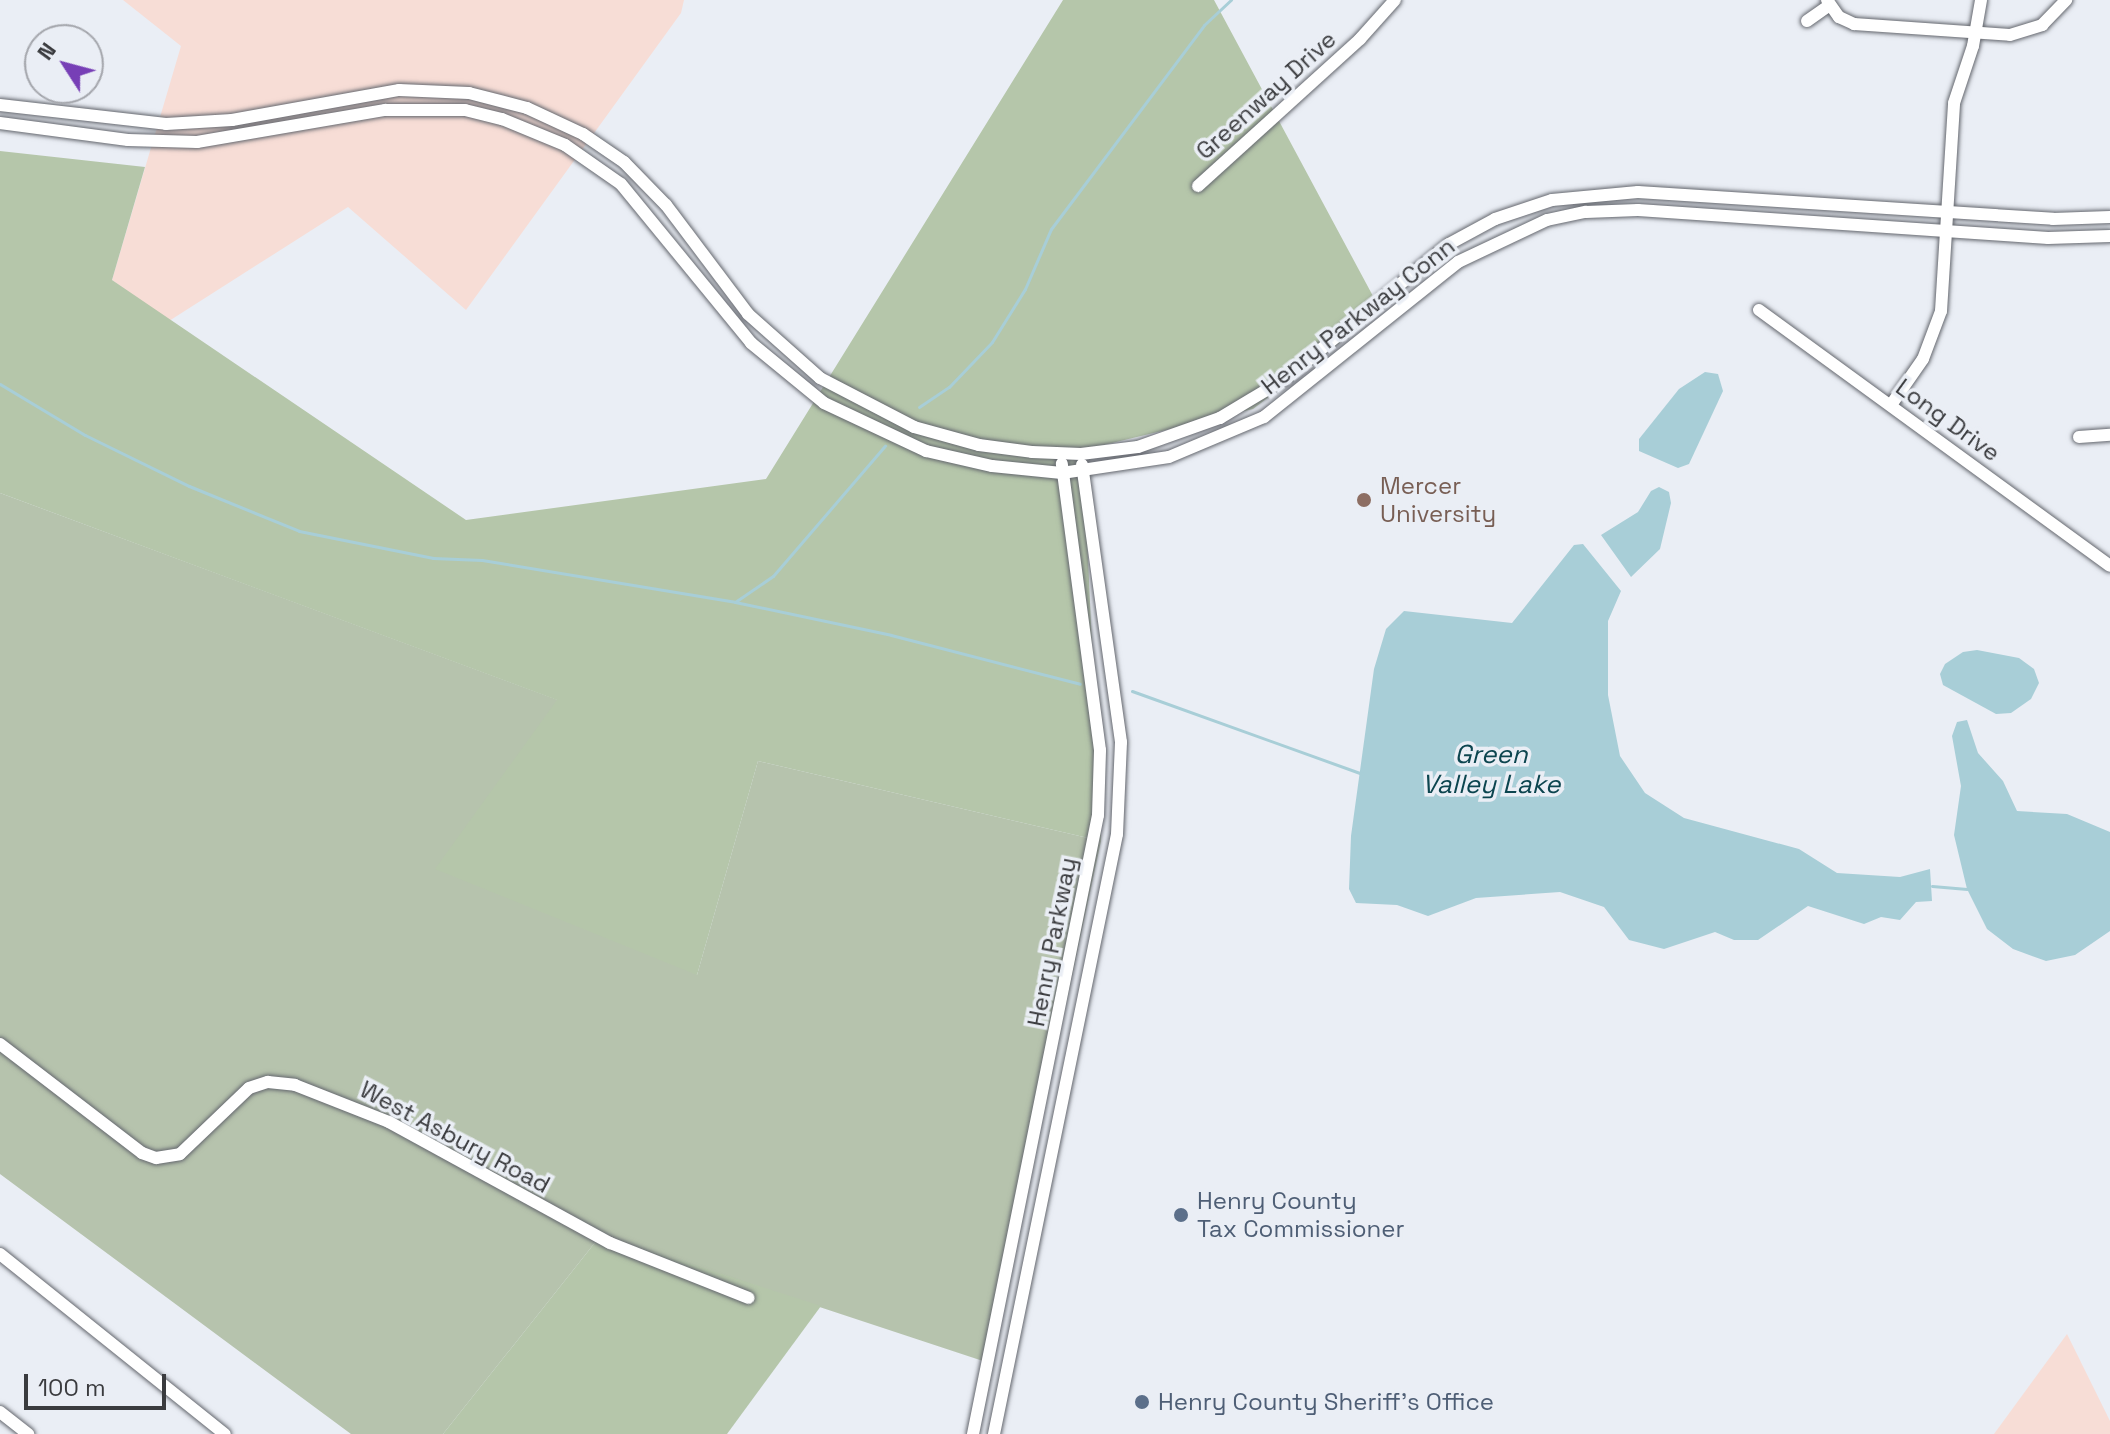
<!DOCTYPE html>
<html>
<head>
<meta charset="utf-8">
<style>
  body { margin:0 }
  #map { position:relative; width:2110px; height:1434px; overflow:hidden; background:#eaeef5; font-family:"Space Grotesk",sans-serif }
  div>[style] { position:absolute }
  .commercial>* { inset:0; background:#f7ddd6 }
  .green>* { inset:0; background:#b6c3ad }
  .forest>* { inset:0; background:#b5c6aa }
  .water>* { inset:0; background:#a8ced7 }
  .stream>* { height:3px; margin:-1.5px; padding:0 1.5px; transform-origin:1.5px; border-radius:1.5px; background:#a8ced7 }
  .roads { filter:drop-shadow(0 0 2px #64676e) drop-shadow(0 0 2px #64676e) }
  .minor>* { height:12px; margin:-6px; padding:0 6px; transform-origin:6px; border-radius:6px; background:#fff }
  .dots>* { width:22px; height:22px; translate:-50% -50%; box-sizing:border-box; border:4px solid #eaeef5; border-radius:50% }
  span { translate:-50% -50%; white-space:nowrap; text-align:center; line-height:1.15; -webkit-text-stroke:7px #eaeef5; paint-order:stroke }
  .street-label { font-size:24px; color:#3a3b3e }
  .education-label { font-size:24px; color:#785e54 }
  .left { translate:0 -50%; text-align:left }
  .service-label { font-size:24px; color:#4e5e75 }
  .water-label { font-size:26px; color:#0c454f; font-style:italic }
  .north { position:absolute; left:24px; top:24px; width:80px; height:80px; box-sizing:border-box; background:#eaeef5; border:2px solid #a4a6ac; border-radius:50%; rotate:306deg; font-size:22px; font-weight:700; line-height:32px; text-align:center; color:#3a3b3e }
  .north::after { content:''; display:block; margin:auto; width:28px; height:36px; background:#773fb6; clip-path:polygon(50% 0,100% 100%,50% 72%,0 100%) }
  .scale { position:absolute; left:24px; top:1374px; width:142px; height:36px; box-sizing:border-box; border:4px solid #3a3b3e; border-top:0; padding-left:10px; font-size:24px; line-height:28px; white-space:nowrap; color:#3a3b3e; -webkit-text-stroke:6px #eaeef5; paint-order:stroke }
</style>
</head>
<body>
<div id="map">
  <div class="commercial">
    <i style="clip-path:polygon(123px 0,684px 0,681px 13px,466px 310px,348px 207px,169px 321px,112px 280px,181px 46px)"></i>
    <i style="clip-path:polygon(2067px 1334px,2110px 1421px,2110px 1434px,1994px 1434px)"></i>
  </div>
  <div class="green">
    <i style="clip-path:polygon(0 493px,558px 700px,697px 975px,758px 761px,1101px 841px,989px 1363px,601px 1235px,443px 1434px,351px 1434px,0 1174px)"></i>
  </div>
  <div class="forest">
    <i style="clip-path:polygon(1063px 0,1214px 0,1381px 311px,1253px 409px,1083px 450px,1101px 841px,758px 761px,697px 975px,435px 869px,557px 700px,0 493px,0 151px,145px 167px,112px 280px,466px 520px,766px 479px)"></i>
    <i style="clip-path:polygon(601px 1235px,821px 1306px,727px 1434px,443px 1434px)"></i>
  </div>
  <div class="water">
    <i style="clip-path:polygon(1705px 372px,1718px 374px,1723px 391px,1689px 464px,1678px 468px,1639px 451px,1639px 439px,1679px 389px)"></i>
    <i style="clip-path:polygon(1659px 487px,1669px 492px,1671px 503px,1660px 549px,1631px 577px,1601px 535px,1638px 512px,1651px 491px)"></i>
    <i style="clip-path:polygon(1583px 544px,1621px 591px,1608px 621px,1608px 695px,1620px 756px,1645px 793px,1684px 818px,1799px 849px,1837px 873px,1900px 877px,1930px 869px,1932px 901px,1916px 902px,1900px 920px,1881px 917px,1864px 924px,1808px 906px,1758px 940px,1734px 940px,1715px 932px,1664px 949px,1629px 940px,1604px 907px,1560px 892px,1476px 898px,1428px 916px,1397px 905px,1356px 903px,1349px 889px,1351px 836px,1374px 669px,1386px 629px,1404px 611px,1512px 623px,1574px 545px)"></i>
    <i style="clip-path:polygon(1977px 650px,2019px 658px,2034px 669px,2039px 683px,2031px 699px,2011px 713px,1996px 714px,1943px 685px,1940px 674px,1945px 664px,1963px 652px)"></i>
    <i style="clip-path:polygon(1967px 720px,1978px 753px,2003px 781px,2017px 811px,2067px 814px,2110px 832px,2110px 931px,2075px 955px,2046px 961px,2013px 949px,1987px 929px,1967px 889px,1954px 835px,1961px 786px,1952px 736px,1957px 722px)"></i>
  </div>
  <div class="stream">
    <i style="left:0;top:384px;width:99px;rotate:31deg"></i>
    <i style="left:85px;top:435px;width:116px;rotate:26.1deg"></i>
    <i style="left:189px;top:486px;width:119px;rotate:22.2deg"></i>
    <i style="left:299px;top:531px;width:137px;rotate:11.4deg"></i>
    <i style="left:433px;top:558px;width:49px;rotate:2.3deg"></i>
    <i style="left:482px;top:560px;width:256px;rotate:9.4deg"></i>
    <i style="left:735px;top:602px;width:159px;rotate:11.9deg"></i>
    <i style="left:891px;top:635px;width:195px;rotate:14.5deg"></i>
    <i style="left:919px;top:407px;width:36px;rotate:-34deg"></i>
    <i style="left:949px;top:387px;width:62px;rotate:-46.3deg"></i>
    <i style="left:992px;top:342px;width:62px;rotate:-58.1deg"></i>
    <i style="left:1025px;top:289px;width:65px;rotate:-66.6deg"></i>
    <i style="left:1051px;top:229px;width:255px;rotate:-53.1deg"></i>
    <i style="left:1204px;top:25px;width:37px;rotate:-43deg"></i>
    <i style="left:735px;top:602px;width:46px;rotate:-34.4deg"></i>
    <i style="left:773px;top:576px;width:172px;rotate:-49.3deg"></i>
    <i style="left:1132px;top:691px;width:245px;rotate:19.8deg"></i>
    <i style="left:1932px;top:886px;width:35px;rotate:5deg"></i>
  </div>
  <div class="roads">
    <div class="minor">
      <i style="left:1827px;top:0;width:21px;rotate:55deg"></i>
      <i style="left:1839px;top:17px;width:17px;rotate:25deg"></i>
      <i style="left:1854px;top:24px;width:156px;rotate:4deg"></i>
      <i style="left:2010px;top:35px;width:34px;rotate:-17deg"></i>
      <i style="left:2042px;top:25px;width:35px;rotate:-46deg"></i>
      <i style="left:1807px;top:21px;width:28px;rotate:-35deg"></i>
      <i style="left:0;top:105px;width:167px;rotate:6.5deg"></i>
      <i style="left:166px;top:124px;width:66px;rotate:-3.5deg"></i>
      <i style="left:232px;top:120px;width:170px;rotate:-10.2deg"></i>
      <i style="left:399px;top:90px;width:70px;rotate:2.5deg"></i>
      <i style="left:469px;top:93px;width:60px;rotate:14.5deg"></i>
      <i style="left:527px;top:108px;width:62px;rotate:24.9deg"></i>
      <i style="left:583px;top:134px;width:50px;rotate:34.3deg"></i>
      <i style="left:624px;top:162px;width:60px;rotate:45.7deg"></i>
      <i style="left:666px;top:205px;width:136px;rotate:53deg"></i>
      <i style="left:748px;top:314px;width:96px;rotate:41.6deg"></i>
      <i style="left:820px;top:378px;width:106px;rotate:27.5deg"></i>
      <i style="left:914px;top:427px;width:67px;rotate:15.5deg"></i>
      <i style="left:979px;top:445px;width:53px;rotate:7.5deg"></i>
      <i style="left:1032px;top:452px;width:49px;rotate:2.3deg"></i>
      <i style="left:1081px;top:454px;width:57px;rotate:-7deg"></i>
      <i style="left:1138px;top:447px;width:87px;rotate:-19.5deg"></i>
      <i style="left:1220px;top:418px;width:76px;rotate:-31deg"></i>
      <i style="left:1285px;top:379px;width:212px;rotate:-39.5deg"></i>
      <i style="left:1449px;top:244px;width:52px;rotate:-28.5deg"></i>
      <i style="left:1495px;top:219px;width:60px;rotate:-18.4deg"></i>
      <i style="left:1552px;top:200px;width:86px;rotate:-5.3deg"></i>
      <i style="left:1638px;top:192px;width:416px;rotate:3.7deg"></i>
      <i style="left:2053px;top:219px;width:57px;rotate:-2deg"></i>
      <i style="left:0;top:123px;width:129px;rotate:7.6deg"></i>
      <i style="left:128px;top:140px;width:69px;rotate:1.7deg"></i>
      <i style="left:197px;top:142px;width:191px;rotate:-9.7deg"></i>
      <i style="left:385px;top:110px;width:80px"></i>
      <i style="left:465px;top:110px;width:38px;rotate:14deg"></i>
      <i style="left:502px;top:119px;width:68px;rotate:22.4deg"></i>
      <i style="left:565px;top:145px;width:68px;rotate:34.9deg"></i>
      <i style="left:621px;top:184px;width:205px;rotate:50.7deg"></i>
      <i style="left:751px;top:343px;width:94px;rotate:39.4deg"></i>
      <i style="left:824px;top:403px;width:113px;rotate:25.2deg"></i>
      <i style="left:926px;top:451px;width:68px;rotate:12.8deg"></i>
      <i style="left:992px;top:466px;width:70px;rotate:5.7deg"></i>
      <i style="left:1062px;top:473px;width:108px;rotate:-8.5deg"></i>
      <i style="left:1169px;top:457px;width:103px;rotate:-22.8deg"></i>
      <i style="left:1264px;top:417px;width:248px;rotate:-38.6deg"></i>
      <i style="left:1458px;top:262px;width:98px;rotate:-25.3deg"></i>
      <i style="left:1547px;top:220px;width:40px;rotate:-12deg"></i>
      <i style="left:1586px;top:212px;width:52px;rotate:-2.2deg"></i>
      <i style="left:1638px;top:210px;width:411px;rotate:3.9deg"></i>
      <i style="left:2048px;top:238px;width:62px;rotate:-1.8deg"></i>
      <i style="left:1198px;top:186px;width:219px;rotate:-42.2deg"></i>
      <i style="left:1360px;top:39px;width:52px;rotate:-48.1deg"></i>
      <i style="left:1759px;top:310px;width:434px;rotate:36.1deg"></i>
      <i style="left:1891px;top:405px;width:56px;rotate:-55.2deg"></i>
      <i style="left:1923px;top:359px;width:51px;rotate:-69.4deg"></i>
      <i style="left:1941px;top:311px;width:208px;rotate:-86.4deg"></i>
      <i style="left:1954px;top:103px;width:60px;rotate:-71.6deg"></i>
      <i style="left:1973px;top:46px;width:47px;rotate:-80.1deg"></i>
      <i style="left:2079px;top:437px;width:31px;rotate:-4deg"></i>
      <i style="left:0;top:1044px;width:179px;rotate:37.5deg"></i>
      <i style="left:142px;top:1153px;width:15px;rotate:20deg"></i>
      <i style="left:156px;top:1158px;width:24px;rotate:-9deg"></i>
      <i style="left:180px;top:1154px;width:95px;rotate:-43.7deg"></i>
      <i style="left:249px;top:1088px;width:20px;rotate:-18deg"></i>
      <i style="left:268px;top:1082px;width:27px;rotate:6deg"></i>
      <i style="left:295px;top:1085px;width:101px;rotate:21.5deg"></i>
      <i style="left:389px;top:1122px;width:252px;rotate:28.7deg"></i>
      <i style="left:610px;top:1243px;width:149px;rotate:21.6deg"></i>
      <i style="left:0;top:1254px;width:288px;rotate:38.7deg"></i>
      <i style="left:0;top:1412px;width:36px;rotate:38deg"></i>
      <i style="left:973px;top:1434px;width:631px;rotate:-78.58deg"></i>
      <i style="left:1098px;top:815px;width:65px;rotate:-88.2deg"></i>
      <i style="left:1100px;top:750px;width:289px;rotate:-97.6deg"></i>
      <i style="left:994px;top:1434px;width:612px;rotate:-78.41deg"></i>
      <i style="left:1117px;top:834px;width:92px;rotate:-87.5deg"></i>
      <i style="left:1121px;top:742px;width:280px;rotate:-98deg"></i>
    </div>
  </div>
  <div class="dots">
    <i style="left:1364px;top:500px;background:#8d6e63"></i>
    <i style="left:1181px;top:1215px;background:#5c6f8a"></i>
    <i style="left:1142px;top:1402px;background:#5c6f8a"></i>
  </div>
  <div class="street-label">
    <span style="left:1266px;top:95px;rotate:-42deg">Greenway Drive</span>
    <span style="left:1358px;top:316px;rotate:-38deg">Henry Parkway Conn</span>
    <span style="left:1948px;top:420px;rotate:36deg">Long Drive</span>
    <span style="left:1052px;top:942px;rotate:-79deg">Henry Parkway</span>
    <span style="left:455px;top:1137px;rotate:28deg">West Asbury Road</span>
  </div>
  <div class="education-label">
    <span class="left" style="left:1380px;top:500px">Mercer<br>University</span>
  </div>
  <div class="service-label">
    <span class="left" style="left:1197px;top:1215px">Henry County<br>Tax Commissioner</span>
    <span class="left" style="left:1158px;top:1402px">Henry County Sheriff's Office</span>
  </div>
  <div class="water-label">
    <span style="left:1491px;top:770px">Green<br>Valley Lake</span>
  </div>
  <div class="north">N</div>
  <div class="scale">100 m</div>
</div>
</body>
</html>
